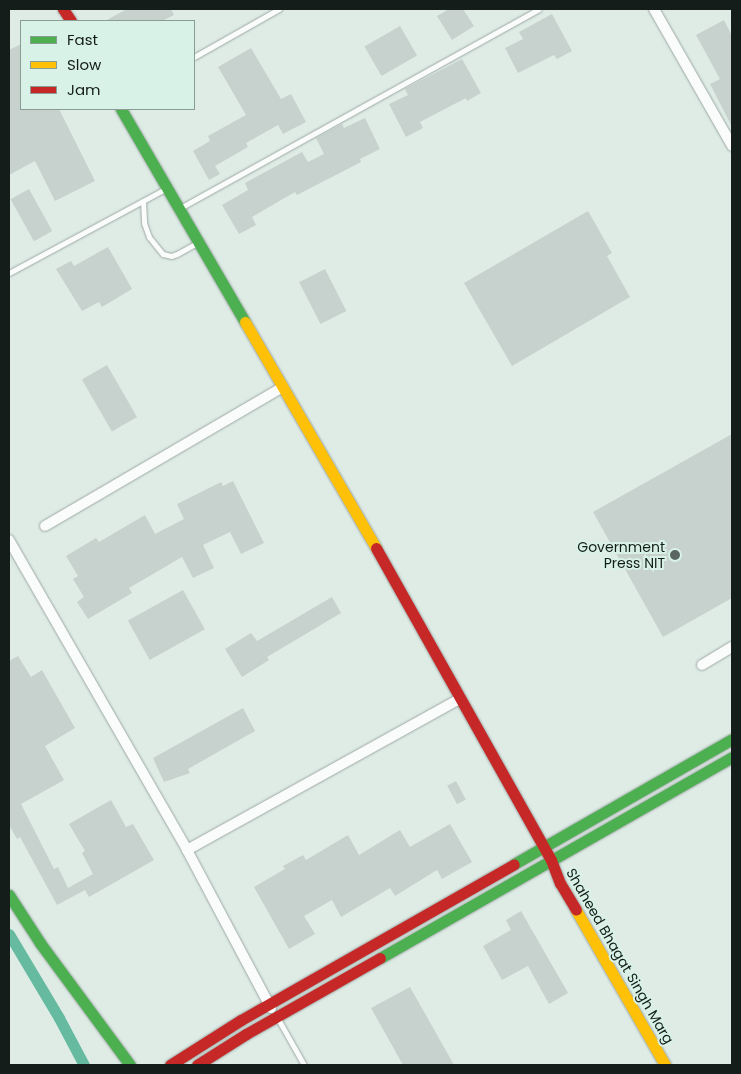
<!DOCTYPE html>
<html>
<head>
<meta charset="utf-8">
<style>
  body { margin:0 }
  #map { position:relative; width:741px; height:1074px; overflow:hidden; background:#dfece6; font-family:Poppins,sans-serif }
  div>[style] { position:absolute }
  .canal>* { height:11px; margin:-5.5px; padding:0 5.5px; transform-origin:5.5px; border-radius:5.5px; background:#65baa0 }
  .building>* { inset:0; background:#c7d1cd; transform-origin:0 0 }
  .roads { filter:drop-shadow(0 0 1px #9ea8a4) drop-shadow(0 0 1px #9ea8a4) }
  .lane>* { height:5px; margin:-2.5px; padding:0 2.5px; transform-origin:2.5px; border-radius:2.5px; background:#fafcfb }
  .street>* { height:10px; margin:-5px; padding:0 5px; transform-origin:5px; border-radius:5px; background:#fafcfb }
  .fast>* { height:11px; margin:-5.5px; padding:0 5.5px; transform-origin:5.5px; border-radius:5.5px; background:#4caf50 }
  .slow>* { height:11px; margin:-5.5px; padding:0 5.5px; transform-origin:5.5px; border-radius:5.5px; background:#ffc107 }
  .jam>* { height:11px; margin:-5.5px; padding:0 5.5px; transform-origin:5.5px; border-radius:5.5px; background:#c62828 }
  .dots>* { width:14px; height:14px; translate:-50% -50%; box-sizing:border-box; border:2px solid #d9f2e7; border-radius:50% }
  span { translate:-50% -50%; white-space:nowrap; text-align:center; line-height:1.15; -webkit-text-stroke:4px #d9f2e7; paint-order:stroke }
  .poi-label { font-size:14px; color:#141d1a }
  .right { translate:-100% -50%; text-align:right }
  .street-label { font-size:14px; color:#141d1a }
  .frame { position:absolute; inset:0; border:10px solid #141d1a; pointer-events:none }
  .legend { position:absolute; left:20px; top:20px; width:175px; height:90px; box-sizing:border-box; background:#d9f2e7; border:1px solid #8a9d95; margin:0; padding:6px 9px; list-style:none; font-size:15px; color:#141d1a }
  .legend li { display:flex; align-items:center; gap:10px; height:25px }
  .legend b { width:25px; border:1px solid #8a9d95 }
</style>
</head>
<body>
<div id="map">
  <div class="canal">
    <i style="left:9px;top:934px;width:98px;rotate:59.2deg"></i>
    <i style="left:59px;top:1018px;width:53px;rotate:62deg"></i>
  </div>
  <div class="building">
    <i style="clip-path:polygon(127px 9px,171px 9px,174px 15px,162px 21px,105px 21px)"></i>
    <i style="clip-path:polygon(449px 9px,463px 9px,474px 26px,452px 40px,437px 16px)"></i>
    <i style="clip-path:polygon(552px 14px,572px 51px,557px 59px,554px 55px,518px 73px,505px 48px,523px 39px,519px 32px)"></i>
    <i style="clip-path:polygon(724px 20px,732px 36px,732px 127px,710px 84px,720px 79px,696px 35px)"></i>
    <i style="left:400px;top:26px;width:34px;height:41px;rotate:60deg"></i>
    <i style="clip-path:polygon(21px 44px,21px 109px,59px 109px,95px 181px,55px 201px,35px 161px,9px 175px,9px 50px)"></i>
    <i style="clip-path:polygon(251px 48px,281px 99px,291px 94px,306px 122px,283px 134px,278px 125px,246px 143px,248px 147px,215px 166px,220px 174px,209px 180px,193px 151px,210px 141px,208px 136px,246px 115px,218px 67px)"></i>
    <i style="clip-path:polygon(462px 59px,481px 93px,467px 101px,466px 98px,420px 122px,423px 128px,406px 137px,389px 104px,408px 95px,405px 89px)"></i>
    <i style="clip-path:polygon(365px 118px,380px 149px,360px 159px,361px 162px,297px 195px,295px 192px,252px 217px,256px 225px,239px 234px,222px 205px,248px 190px,245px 183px,302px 152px,308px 162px,324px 154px,316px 138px,342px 124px,344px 128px)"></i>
    <i style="left:29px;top:189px;width:48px;height:21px;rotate:61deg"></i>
    <i style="clip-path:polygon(588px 211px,612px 253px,607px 256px,630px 297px,512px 366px,464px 283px)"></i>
    <i style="clip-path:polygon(108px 247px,132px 289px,102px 307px,99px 302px,82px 311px,56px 269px,71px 261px,74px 266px)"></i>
    <i style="left:325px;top:269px;width:47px;height:29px;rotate:63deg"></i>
    <i style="left:107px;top:365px;width:60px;height:29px;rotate:60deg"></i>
    <i style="clip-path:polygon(732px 434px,732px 598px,663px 637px,593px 512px)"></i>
    <i style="clip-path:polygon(233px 481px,264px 543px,241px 554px,230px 532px,203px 545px,214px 568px,193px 578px,182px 557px,129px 588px,132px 593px,88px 619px,77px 602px,84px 597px,73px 579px,78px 576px,66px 556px,96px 538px,99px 542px,145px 515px,155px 534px,184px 519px,177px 504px,221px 482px,223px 486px)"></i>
    <i style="left:183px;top:590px;width:45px;height:63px;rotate:61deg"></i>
    <i style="clip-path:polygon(332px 597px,341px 613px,267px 657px,269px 660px,242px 677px,225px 649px,251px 633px,257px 641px)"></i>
    <i style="clip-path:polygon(18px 656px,31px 677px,42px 670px,75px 728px,45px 746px,64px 780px,21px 804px,54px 869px,58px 867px,68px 888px,93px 874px,82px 853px,85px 851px,69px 824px,111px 800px,126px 827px,133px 824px,154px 860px,89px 897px,85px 890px,57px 905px,20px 837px,17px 839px,9px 825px,9px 661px)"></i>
    <i style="clip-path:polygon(243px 708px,255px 731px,188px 769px,190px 773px,164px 782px,153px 758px)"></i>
    <i style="left:456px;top:781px;width:21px;height:10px;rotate:62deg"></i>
    <i style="clip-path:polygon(450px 824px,472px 862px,442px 879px,437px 870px,395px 896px,390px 888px,341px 917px,332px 900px,304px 916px,315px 934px,289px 949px,254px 887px,285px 869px,283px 866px,303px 855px,306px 860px,348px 835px,359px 855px,400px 830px,410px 847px)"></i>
    <i style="clip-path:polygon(521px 911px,568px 993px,549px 1004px,528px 966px,502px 980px,483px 946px,511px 930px,506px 920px)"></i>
    <i style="clip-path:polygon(410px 987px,454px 1065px,403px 1065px,371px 1008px)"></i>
  </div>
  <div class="roads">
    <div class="lane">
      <i style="left:194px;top:57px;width:98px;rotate:-29.5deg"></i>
      <i style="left:143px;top:201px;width:22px;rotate:87deg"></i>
      <i style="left:144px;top:223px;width:15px;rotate:70deg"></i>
      <i style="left:149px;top:237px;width:22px;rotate:51deg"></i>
      <i style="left:163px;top:254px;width:8px;rotate:14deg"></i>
      <i style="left:171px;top:256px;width:6px;rotate:-18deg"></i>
      <i style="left:177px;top:254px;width:23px;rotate:-29deg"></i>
      <i style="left:180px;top:208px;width:410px;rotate:-29deg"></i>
      <i style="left:9px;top:273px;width:177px;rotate:-28.3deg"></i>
      <i style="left:278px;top:1019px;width:53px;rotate:60.5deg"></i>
    </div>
    <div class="street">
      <i style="left:654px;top:9px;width:158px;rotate:60.3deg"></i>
      <i style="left:45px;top:526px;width:276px;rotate:-30.3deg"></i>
      <i style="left:9px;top:540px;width:357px;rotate:60.1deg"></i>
      <i style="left:187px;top:850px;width:179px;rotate:62deg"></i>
      <i style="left:702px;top:665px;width:35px;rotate:-31deg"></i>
      <i style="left:187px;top:850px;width:313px;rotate:-29deg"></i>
    </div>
    <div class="fast">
      <i style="left:121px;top:109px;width:246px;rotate:59.8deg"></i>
      <i style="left:514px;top:864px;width:251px;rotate:-29.8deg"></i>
      <i style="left:9px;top:895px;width:57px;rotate:57.1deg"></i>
      <i style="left:40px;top:943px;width:152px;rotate:53.6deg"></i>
      <i style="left:380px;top:958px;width:405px;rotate:-29.7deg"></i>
    </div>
    <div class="slow">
      <i style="left:245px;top:322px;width:261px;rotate:59.9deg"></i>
      <i style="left:576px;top:910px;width:179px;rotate:60.1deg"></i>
    </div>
    <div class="jam">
      <i style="left:63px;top:9px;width:14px;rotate:56deg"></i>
      <i style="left:376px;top:548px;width:358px;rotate:60.7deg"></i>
      <i style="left:551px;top:860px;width:25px;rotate:69deg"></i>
      <i style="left:560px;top:883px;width:31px;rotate:59deg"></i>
      <i style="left:170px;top:1065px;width:84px;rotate:-32.4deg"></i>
      <i style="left:241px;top:1020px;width:314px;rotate:-29.7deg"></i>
      <i style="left:197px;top:1065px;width:58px;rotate:-32.3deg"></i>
      <i style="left:246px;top:1034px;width:154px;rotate:-29.6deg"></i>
    </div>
  </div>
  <div class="dots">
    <i style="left:675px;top:555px;background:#5b6561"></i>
  </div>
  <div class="poi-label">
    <span class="right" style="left:665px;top:555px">Government<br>Press NIT</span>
  </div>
  <div class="street-label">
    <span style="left:620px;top:956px;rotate:60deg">Shaheed Bhagat Singh Marg</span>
  </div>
  <div class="frame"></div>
  <ul class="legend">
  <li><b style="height:6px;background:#4caf50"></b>Fast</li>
  <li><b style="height:6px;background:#ffc107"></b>Slow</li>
  <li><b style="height:6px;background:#c62828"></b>Jam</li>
  </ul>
</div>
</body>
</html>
